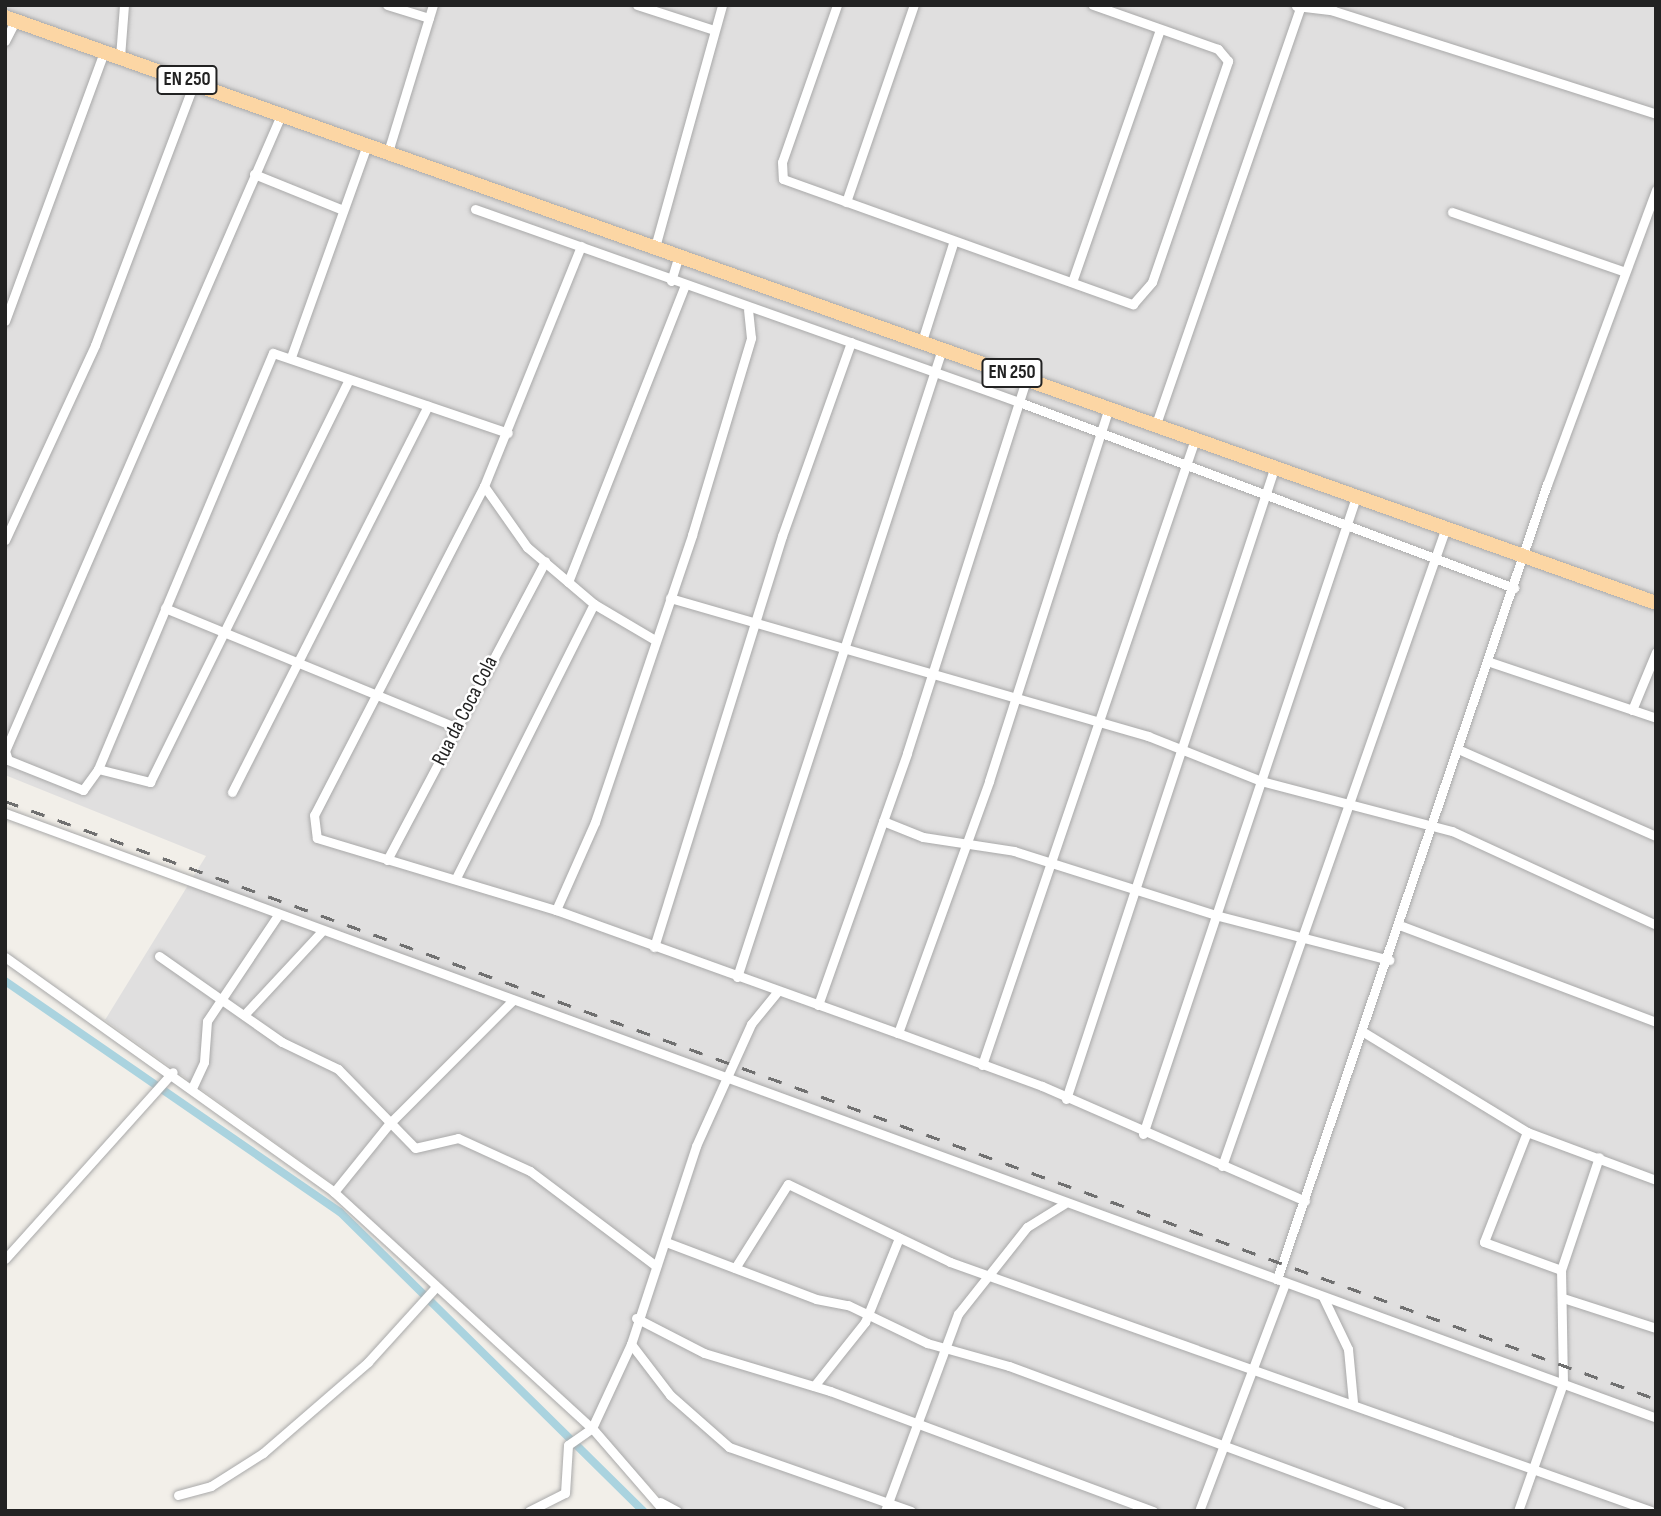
<!DOCTYPE html>
<html>
<head>
<meta charset="utf-8">
<style>
  body { margin:0 }
  #map { position:relative; width:1661px; height:1516px; overflow:hidden; background:#f2efe9; font-family:"Sofia Sans Condensed",sans-serif }
  div>[style] { position:absolute }
  .residential>* { inset:0; background:#e0dfdf }
  .canal>* { height:8px; margin:-4px; padding:0 4px; transform-origin:4px; border-radius:4px; background:#aad3df }
  .roads { filter:drop-shadow(0 0 2px #a9a9a9) drop-shadow(0 0 2px #a9a9a9) }
  .minor>* { height:9px; margin:-4.5px; padding:0 4.5px; transform-origin:4.5px; border-radius:4.5px; background:#fff }
  .primary>* { height:14px; margin:-7px; padding:0 7px; transform-origin:7px; border-radius:7px; background:#fcd6a4 }
  .rail>* { height:2.5px; margin-top:-1.25px; transform-origin:0; background:repeating-linear-gradient(90deg,#707070 0 14px,transparent 0 28px) }
  span { translate:-50% -50%; white-space:nowrap; text-align:center; line-height:1.15; -webkit-text-stroke:5px #fff; paint-order:stroke }
  .shield-label span { padding:2px 5px; background:#fff; border:2px solid; border-radius:5px; -webkit-text-stroke-width:0 }
  .shield-label { font-size:19px; color:#222; font-weight:700 }
  .street-label { font-size:21px; color:#222 }
  .frame { position:absolute; inset:0; border:7px solid #222; pointer-events:none }
</style>
</head>
<body>
<div id="map">
  <div class="residential">
    <i style="clip-path:polygon(5px 5px,1656px 5px,1656px 1511px,668px 1511px,658px 1494px,330px 1182px,105px 1020px,206px 856px,5px 775px)"></i>
  </div>
  <div class="canal">
    <i style="left:5px;top:981px;width:407px;rotate:34.6deg"></i>
    <i style="left:340px;top:1212px;width:426px;rotate:44.6deg"></i>
  </div>
  <div class="roads">
    <div class="minor">
      <i style="left:387px;top:5px;width:44px;rotate:17.2deg"></i>
      <i style="left:637px;top:5px;width:81px;rotate:18deg"></i>
      <i style="left:837px;top:5px;width:166px;rotate:109.3deg"></i>
      <i style="left:782px;top:162px;width:17px;rotate:87deg"></i>
      <i style="left:783px;top:179px;width:372px;rotate:19.7deg"></i>
      <i style="left:1133px;top:304px;width:29px;rotate:-49deg"></i>
      <i style="left:1152px;top:282px;width:234px;rotate:-71deg"></i>
      <i style="left:1228px;top:61px;width:16px;rotate:-130deg"></i>
      <i style="left:1218px;top:49px;width:133px;rotate:-160.6deg"></i>
      <i style="left:1296px;top:6px;width:38px;rotate:7deg"></i>
      <i style="left:1334px;top:11px;width:338px;rotate:17.7deg"></i>
      <i style="left:5px;top:41px;width:22px;rotate:-63deg"></i>
      <i style="left:120px;top:57px;width:52px;rotate:-85.6deg"></i>
      <i style="left:281px;top:115px;width:693px;rotate:113.46deg"></i>
      <i style="left:5px;top:751px;width:9px;rotate:72deg"></i>
      <i style="left:8px;top:760px;width:81px;rotate:21.8deg"></i>
      <i style="left:83px;top:790px;width:26px;rotate:-54deg"></i>
      <i style="left:98px;top:769px;width:54px;rotate:14deg"></i>
      <i style="left:150px;top:782px;width:447px;rotate:-63.7deg"></i>
      <i style="left:388px;top:152px;width:154px;rotate:-73deg"></i>
      <i style="left:254px;top:174px;width:96px;rotate:22deg"></i>
      <i style="left:1656px;top:190px;width:314px;rotate:110.3deg"></i>
      <i style="left:1547px;top:484px;width:840px;rotate:108.76deg"></i>
      <i style="left:1277px;top:1279px;width:404px;rotate:20.1deg"></i>
      <i style="left:846px;top:202px;width:208px;rotate:-71deg"></i>
      <i style="left:475px;top:209px;width:577px;rotate:19.53deg"></i>
      <i style="left:1019px;top:402px;width:529px;rotate:20.59deg"></i>
      <i style="left:1452px;top:212px;width:183px;rotate:19.1deg"></i>
      <i style="left:581px;top:246px;width:259px;rotate:112deg"></i>
      <i style="left:484px;top:486px;width:370px;rotate:117.3deg"></i>
      <i style="left:314px;top:815px;width:23px;rotate:83deg"></i>
      <i style="left:317px;top:838px;width:250px;rotate:16.8deg"></i>
      <i style="left:556px;top:910px;width:363px;rotate:19.8deg"></i>
      <i style="left:898px;top:1033px;width:153px;rotate:20.2deg"></i>
      <i style="left:1042px;top:1086px;width:287px;rotate:23.6deg"></i>
      <i style="left:655px;top:247px;width:251px;rotate:-74.5deg"></i>
      <i style="left:671px;top:281px;width:27px;rotate:-73deg"></i>
      <i style="left:1072px;top:282px;width:268px;rotate:-70.8deg"></i>
      <i style="left:5px;top:321px;width:287px;rotate:-69.8deg"></i>
      <i style="left:922px;top:341px;width:103px;rotate:-72.4deg"></i>
      <i style="left:291px;top:357px;width:225px;rotate:-70.3deg"></i>
      <i style="left:1156px;top:424px;width:441px;rotate:-70.9deg"></i>
      <i style="left:484px;top:486px;width:75px;rotate:54.8deg"></i>
      <i style="left:527px;top:547px;width:88px;rotate:40.4deg"></i>
      <i style="left:594px;top:604px;width:71px;rotate:30.5deg"></i>
      <i style="left:5px;top:540px;width:215px;rotate:-65.2deg"></i>
      <i style="left:95px;top:345px;width:280px;rotate:-69.3deg"></i>
      <i style="left:568px;top:582px;width:319px;rotate:-68.5deg"></i>
      <i style="left:670px;top:598px;width:498px;rotate:16.1deg"></i>
      <i style="left:1148px;top:736px;width:122px;rotate:21.7deg"></i>
      <i style="left:1261px;top:781px;width:197px;rotate:14.7deg"></i>
      <i style="left:1452px;top:831px;width:225px;rotate:24.7deg"></i>
      <i style="left:165px;top:608px;width:316px;rotate:22.3deg"></i>
      <i style="left:1490px;top:662px;width:175px;rotate:18.6deg"></i>
      <i style="left:1632px;top:710px;width:63px;rotate:-67.5deg"></i>
      <i style="left:1460px;top:750px;width:214px;rotate:23.7deg"></i>
      <i style="left:98px;top:769px;width:451px;rotate:-67.2deg"></i>
      <i style="left:273px;top:353px;width:248px;rotate:18.8deg"></i>
      <i style="left:232px;top:792px;width:433px;rotate:-63.1deg"></i>
      <i style="left:5px;top:813px;width:1355px;rotate:20.12deg"></i>
      <i style="left:883px;top:821px;width:43px;rotate:21.8deg"></i>
      <i style="left:923px;top:837px;width:92px;rotate:8.7deg"></i>
      <i style="left:1014px;top:851px;width:215px;rotate:17.6deg"></i>
      <i style="left:1219px;top:916px;width:176px;rotate:14.5deg"></i>
      <i style="left:387px;top:860px;width:338px;rotate:-62.1deg"></i>
      <i style="left:456px;top:878px;width:307px;rotate:-63.3deg"></i>
      <i style="left:556px;top:910px;width:96px;rotate:-66.1deg"></i>
      <i style="left:595px;top:822px;width:303px;rotate:-71.3deg"></i>
      <i style="left:692px;top:535px;width:206px;rotate:-73.3deg"></i>
      <i style="left:751px;top:338px;width:28px;rotate:-96deg"></i>
      <i style="left:1402px;top:926px;width:272px;rotate:20.7deg"></i>
      <i style="left:654px;top:947px;width:430px;rotate:-72.7deg"></i>
      <i style="left:782px;top:536px;width:206px;rotate:-70.4deg"></i>
      <i style="left:159px;top:956px;width:150px;rotate:35deg"></i>
      <i style="left:282px;top:1042px;width:62px;rotate:25.7deg"></i>
      <i style="left:338px;top:1069px;width:110px;rotate:45.7deg"></i>
      <i style="left:415px;top:1148px;width:44px;rotate:-13.1deg"></i>
      <i style="left:458px;top:1138px;width:79px;rotate:24.6deg"></i>
      <i style="left:530px;top:1171px;width:158px;rotate:37deg"></i>
      <i style="left:5px;top:957px;width:404px;rotate:35.5deg"></i>
      <i style="left:334px;top:1192px;width:350px;rotate:42.5deg"></i>
      <i style="left:592px;top:1428px;width:110px;rotate:49.1deg"></i>
      <i style="left:737px;top:977px;width:661px;rotate:-71.92deg"></i>
      <i style="left:818px;top:1005px;width:267px;rotate:-70.5deg"></i>
      <i style="left:907px;top:753px;width:394px;rotate:-72.3deg"></i>
      <i style="left:244px;top:1015px;width:115px;rotate:-47.1deg"></i>
      <i style="left:898px;top:1033px;width:268px;rotate:-70.1deg"></i>
      <i style="left:989px;top:781px;width:393px;rotate:-72.2deg"></i>
      <i style="left:1365px;top:1033px;width:190px;rotate:31.4deg"></i>
      <i style="left:1527px;top:1132px;width:138px;rotate:20.4deg"></i>
      <i style="left:982px;top:1065px;width:661px;rotate:-71.21deg"></i>
      <i style="left:193px;top:1086px;width:26px;rotate:-65deg"></i>
      <i style="left:204px;top:1062px;width:41px;rotate:-85.8deg"></i>
      <i style="left:207px;top:1021px;width:128px;rotate:-56.2deg"></i>
      <i style="left:1066px;top:1099px;width:663px;rotate:-71.73deg"></i>
      <i style="left:393px;top:1120px;width:170px;rotate:-45deg"></i>
      <i style="left:1527px;top:1132px;width:118px;rotate:111.4deg"></i>
      <i style="left:1484px;top:1242px;width:82px;rotate:20deg"></i>
      <i style="left:1143px;top:1134px;width:672px;rotate:-71.51deg"></i>
      <i style="left:1222px;top:1166px;width:674px;rotate:-70.68deg"></i>
      <i style="left:334px;top:1192px;width:86px;rotate:-51.1deg"></i>
      <i style="left:666px;top:1242px;width:160px;rotate:20.8deg"></i>
      <i style="left:816px;top:1299px;width:33px;rotate:11deg"></i>
      <i style="left:848px;top:1305px;width:88px;rotate:25.7deg"></i>
      <i style="left:927px;top:1343px;width:85px;rotate:15.7deg"></i>
      <i style="left:1009px;top:1366px;width:417px;rotate:20.3deg"></i>
      <i style="left:5px;top:1259px;width:251px;rotate:-48.1deg"></i>
      <i style="left:735px;top:1268px;width:99px;rotate:-57.8deg"></i>
      <i style="left:788px;top:1184px;width:180px;rotate:25.7deg"></i>
      <i style="left:950px;top:1262px;width:744px;rotate:19.56deg"></i>
      <i style="left:1323px;top:1297px;width:58px;rotate:64.3deg"></i>
      <i style="left:1348px;top:1349px;width:53px;rotate:84.6deg"></i>
      <i style="left:1563px;top:1298px;width:98px;rotate:17.9deg"></i>
      <i style="left:636px;top:1318px;width:76px;rotate:27.2deg"></i>
      <i style="left:704px;top:1353px;width:132px;rotate:16.8deg"></i>
      <i style="left:830px;top:1391px;width:345px;rotate:20.4deg"></i>
      <i style="left:631px;top:1344px;width:64px;rotate:52.6deg"></i>
      <i style="left:670px;top:1395px;width:79px;rotate:41.4deg"></i>
      <i style="left:729px;top:1447px;width:193px;rotate:19.4deg"></i>
      <i style="left:814px;top:1386px;width:82px;rotate:-51.4deg"></i>
      <i style="left:865px;top:1322px;width:91px;rotate:-68deg"></i>
      <i style="left:178px;top:1495px;width:34px;rotate:-15deg"></i>
      <i style="left:211px;top:1486px;width:62px;rotate:-32.4deg"></i>
      <i style="left:263px;top:1453px;width:139px;rotate:-40.9deg"></i>
      <i style="left:368px;top:1362px;width:100px;rotate:-47.8deg"></i>
      <i style="left:660px;top:1502px;width:19px;rotate:28deg"></i>
      <i style="left:529px;top:1511px;width:40px;rotate:-26.6deg"></i>
      <i style="left:565px;top:1493px;width:48px;rotate:-86.4deg"></i>
      <i style="left:568px;top:1445px;width:29px;rotate:-35deg"></i>
      <i style="left:592px;top:1428px;width:93px;rotate:-65.1deg"></i>
      <i style="left:631px;top:1344px;width:208px;rotate:-71.8deg"></i>
      <i style="left:696px;top:1146px;width:134px;rotate:-65.7deg"></i>
      <i style="left:751px;top:1024px;width:43px;rotate:-50.7deg"></i>
      <i style="left:885px;top:1511px;width:210px;rotate:-69.7deg"></i>
      <i style="left:958px;top:1314px;width:111px;rotate:-51.6deg"></i>
      <i style="left:1027px;top:1227px;width:44px;rotate:-31.9deg"></i>
      <i style="left:1199px;top:1511px;width:244px;rotate:-69.3deg"></i>
      <i style="left:1518px;top:1511px;width:136px;rotate:-70.6deg"></i>
      <i style="left:1563px;top:1383px;width:113px;rotate:-91deg"></i>
      <i style="left:1561px;top:1270px;width:119px;rotate:-71.4deg"></i>
    </div>
    <div class="primary">
      <i style="left:5px;top:17px;width:1752px;rotate:19.54deg"></i>
    </div>
  </div>
  <div class="rail">
    <i style="left:5px;top:801px;width:1756px;rotate:19.91deg"></i>
  </div>
  <div class="shield-label">
    <span style="left:187px;top:80px">EN 250</span>
    <span style="left:1012px;top:373px">EN 250</span>
  </div>
  <div class="street-label">
    <span style="left:465px;top:711px;rotate:-63deg">Rua da Coca Cola</span>
  </div>
  <div class="frame"></div>
</div>
</body>
</html>
